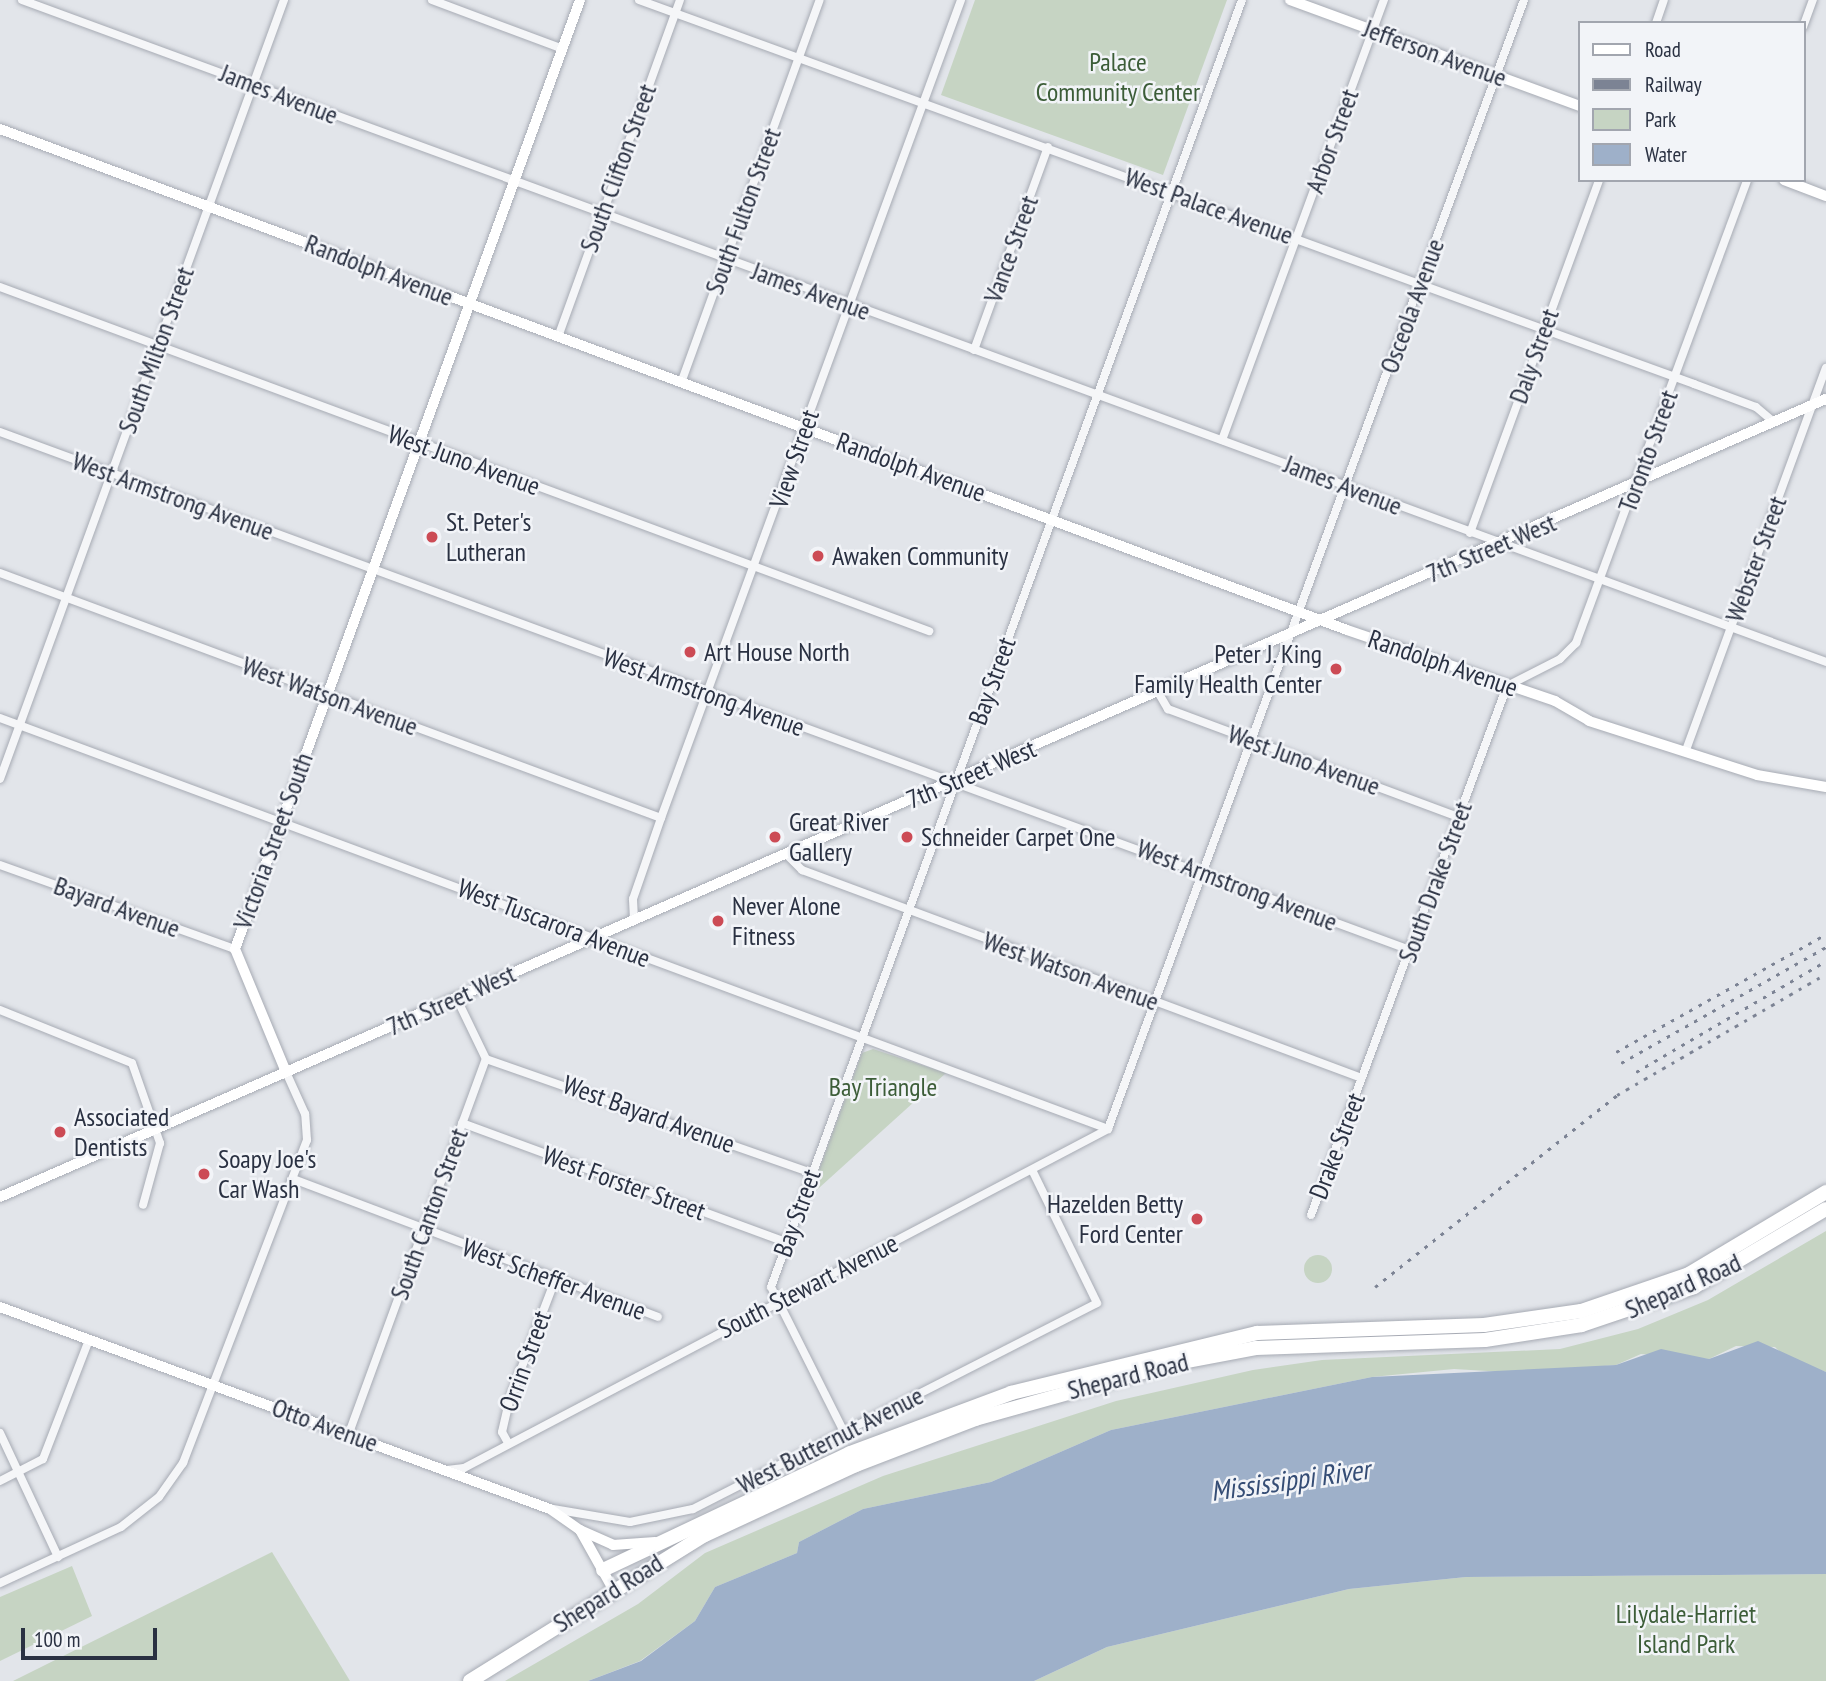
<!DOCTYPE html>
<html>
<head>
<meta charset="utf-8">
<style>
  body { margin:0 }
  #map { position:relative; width:1826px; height:1681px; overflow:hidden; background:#e2e5ea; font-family:"PT Sans Narrow",sans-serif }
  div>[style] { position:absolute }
  .green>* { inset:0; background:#c6d4c3 }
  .round { border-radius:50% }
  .water>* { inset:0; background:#9eb0c9 }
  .roads { filter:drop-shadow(0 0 2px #a7abb4) drop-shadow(0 0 2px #a7abb4) }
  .street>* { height:8px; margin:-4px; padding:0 4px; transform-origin:4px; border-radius:4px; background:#f5f6f8 }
  .secondary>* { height:10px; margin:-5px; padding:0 5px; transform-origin:5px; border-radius:5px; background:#fff }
  .highway>* { height:14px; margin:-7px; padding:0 7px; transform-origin:7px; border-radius:7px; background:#fff }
  .rail>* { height:2.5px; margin-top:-1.25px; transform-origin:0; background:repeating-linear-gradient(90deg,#7c8394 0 3.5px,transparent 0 10.5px) }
  .dots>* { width:19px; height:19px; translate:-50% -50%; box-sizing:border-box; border:4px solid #f2f4f8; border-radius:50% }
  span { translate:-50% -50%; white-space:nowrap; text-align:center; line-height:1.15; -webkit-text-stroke:5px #f2f4f8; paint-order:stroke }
  .street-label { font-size:26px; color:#2a3142 }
  .park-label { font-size:26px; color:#3c5d38 }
  .poi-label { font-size:26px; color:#2a3142 }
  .left { translate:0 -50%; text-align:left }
  .right { translate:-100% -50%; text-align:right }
  .water-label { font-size:28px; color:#354d75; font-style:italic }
  .legend { position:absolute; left:1578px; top:21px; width:228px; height:161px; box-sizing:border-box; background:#f2f4f8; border:2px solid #a2a6af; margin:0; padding:9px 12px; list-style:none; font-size:21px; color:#2a3142 }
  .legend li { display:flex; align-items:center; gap:14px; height:35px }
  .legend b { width:35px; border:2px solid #a2a6af }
  .scale { position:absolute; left:21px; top:1628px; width:136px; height:32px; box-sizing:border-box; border:4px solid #2a3142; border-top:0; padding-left:9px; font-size:21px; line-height:24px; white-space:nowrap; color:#2a3142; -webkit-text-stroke:5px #f2f4f8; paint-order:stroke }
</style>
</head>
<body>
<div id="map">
  <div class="green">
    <i style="clip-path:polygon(975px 0,1227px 0,1163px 175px,941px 95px)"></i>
    <i style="clip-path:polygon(873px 1049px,946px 1073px,809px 1197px,862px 1053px)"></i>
    <i style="clip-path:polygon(1826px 1231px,1826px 1372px,1786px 1358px,1775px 1347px,1736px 1346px,1709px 1359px,1641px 1354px,1616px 1365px,1521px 1373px,1454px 1369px,1372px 1377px,1111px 1430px,991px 1482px,863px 1509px,799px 1542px,797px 1553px,715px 1587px,695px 1621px,640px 1661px,588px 1681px,505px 1681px,638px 1604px,705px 1553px,883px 1476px,1116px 1401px,1253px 1370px,1322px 1360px,1560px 1349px,1638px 1329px,1708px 1300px)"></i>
    <i class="round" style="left:1304px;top:1255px;width:28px;height:28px"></i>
    <i style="clip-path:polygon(272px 1552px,350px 1681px,13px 1681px)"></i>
    <i style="clip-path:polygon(72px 1566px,92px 1616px,0 1661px,0 1597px)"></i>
    <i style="clip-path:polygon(1826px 1574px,1826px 1681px,1034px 1681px,1107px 1647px,1349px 1589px,1466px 1577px)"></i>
  </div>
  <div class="water">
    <i style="clip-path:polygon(1758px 1341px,1826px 1372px,1826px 1574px,1466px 1577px,1349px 1589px,1107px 1647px,1034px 1681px,588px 1681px,641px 1661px,695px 1621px,715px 1587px,797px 1553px,799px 1542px,863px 1509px,991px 1482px,1111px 1430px,1372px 1377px,1616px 1365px,1661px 1349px,1709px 1359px)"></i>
  </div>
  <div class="roads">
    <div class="street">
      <i style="left:22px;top:0;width:1922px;rotate:20.15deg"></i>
      <i style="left:432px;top:0;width:140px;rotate:20.5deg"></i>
      <i style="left:639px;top:0;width:1123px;rotate:20deg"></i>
      <i style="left:1694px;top:384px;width:66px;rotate:20.4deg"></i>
      <i style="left:1756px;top:407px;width:23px;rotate:40deg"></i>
      <i style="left:1656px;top:23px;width:24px;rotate:-71deg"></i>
      <i style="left:1803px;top:27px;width:29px;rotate:-70deg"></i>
      <i style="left:0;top:287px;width:991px;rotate:20.32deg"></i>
      <i style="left:558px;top:337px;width:358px;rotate:-70.1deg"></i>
      <i style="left:974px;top:350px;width:216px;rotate:-70deg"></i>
      <i style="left:681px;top:383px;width:407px;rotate:-70.1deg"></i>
      <i style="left:0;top:432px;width:1502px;rotate:20.17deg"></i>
      <i style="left:1222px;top:440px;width:469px;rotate:-69.8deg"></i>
      <i style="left:1470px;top:533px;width:376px;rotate:-69.9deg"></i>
      <i style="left:0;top:573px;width:705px;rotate:20.34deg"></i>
      <i style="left:1158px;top:692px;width:20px;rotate:60deg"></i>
      <i style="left:1168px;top:709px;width:309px;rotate:20.4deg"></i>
      <i style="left:0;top:718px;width:1182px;rotate:20.35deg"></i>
      <i style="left:1686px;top:750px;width:407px;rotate:-69.9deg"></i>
      <i style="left:0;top:779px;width:829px;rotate:-69.97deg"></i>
      <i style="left:786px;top:854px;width:23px;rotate:45deg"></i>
      <i style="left:802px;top:870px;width:597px;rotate:20.38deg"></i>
      <i style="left:0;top:865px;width:250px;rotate:19.7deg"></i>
      <i style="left:634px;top:919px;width:20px;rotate:-93deg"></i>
      <i style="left:633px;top:899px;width:86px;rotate:-70.9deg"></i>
      <i style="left:661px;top:818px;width:871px;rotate:-69.86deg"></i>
      <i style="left:0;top:1010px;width:142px;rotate:21.9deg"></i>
      <i style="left:132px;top:1063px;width:85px;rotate:70.7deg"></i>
      <i style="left:160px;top:1143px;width:64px;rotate:105.3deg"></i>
      <i style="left:486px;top:1059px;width:345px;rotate:19.3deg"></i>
      <i style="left:462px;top:1123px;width:345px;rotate:20.2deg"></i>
      <i style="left:293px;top:1179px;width:390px;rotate:20.7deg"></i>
      <i style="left:1311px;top:1215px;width:564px;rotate:-69.67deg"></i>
      <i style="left:1507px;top:686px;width:59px;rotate:-27deg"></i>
      <i style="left:1560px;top:659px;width:23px;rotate:-45deg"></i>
      <i style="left:1576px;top:643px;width:494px;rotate:-69.7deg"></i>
      <i style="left:844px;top:1432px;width:162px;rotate:-116.7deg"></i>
      <i style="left:771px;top:1287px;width:1370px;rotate:-69.9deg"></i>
      <i style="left:0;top:1433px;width:137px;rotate:64.9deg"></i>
      <i style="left:349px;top:1433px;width:398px;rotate:-69.9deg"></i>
      <i style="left:486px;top:1059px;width:69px;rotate:-115.8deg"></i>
      <i style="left:507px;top:1441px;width:10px;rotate:-119deg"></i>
      <i style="left:502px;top:1432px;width:35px;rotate:-77deg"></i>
      <i style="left:510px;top:1398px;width:126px;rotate:-69.1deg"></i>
      <i style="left:447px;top:1470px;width:17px;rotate:-7deg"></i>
      <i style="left:464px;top:1468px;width:728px;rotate:-27.76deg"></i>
      <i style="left:1108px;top:1129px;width:1203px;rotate:-69.77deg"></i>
      <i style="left:0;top:1481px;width:48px;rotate:-27.1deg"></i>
      <i style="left:43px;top:1459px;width:128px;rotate:-68.9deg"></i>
      <i style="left:553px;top:1509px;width:78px;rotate:9.6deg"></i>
      <i style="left:630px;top:1522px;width:64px;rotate:-11.7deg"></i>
      <i style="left:693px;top:1509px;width:453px;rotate:-27deg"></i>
      <i style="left:1097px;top:1303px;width:148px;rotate:-116deg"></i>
      <i style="left:0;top:1583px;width:133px;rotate:-24.8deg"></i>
      <i style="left:121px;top:1527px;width:48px;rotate:-38.3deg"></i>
      <i style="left:159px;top:1497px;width:42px;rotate:-54.8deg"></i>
      <i style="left:183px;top:1463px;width:346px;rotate:-69deg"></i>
      <i style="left:307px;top:1140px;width:26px;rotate:-94deg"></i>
      <i style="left:305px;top:1114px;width:46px;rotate:-114.3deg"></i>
    </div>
    <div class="secondary">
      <i style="left:1290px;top:0;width:308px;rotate:20.1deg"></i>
      <i style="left:0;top:129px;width:1437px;rotate:20.4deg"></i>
      <i style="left:1347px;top:630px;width:220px;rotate:18.8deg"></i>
      <i style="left:1555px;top:701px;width:39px;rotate:30deg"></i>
      <i style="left:1589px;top:721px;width:176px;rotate:17.8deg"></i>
      <i style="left:1757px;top:775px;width:70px;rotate:9.9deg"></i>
      <i style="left:1784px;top:180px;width:45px;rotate:20.9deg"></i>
      <i style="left:286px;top:1072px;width:133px;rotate:-112.5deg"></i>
      <i style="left:235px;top:949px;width:1010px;rotate:-70.02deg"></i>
      <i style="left:0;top:1197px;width:1993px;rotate:-23.61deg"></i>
      <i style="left:0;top:1307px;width:586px;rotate:20.17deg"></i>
      <i style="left:550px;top:1509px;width:37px;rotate:35deg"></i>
      <i style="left:580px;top:1530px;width:68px;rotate:60.8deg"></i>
      <i style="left:580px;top:1530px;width:36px;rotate:24deg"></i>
      <i style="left:613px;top:1545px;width:42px;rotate:-4.1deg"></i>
    </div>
    <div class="highway">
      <i style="left:603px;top:1570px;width:273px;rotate:-25.3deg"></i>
      <i style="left:850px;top:1453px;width:172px;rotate:-20.4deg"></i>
      <i style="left:1011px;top:1393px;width:253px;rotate:-13.7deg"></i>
      <i style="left:1257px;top:1333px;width:227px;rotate:-2deg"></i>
      <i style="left:1484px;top:1325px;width:98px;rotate:-8.2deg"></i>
      <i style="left:1581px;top:1311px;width:114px;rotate:-18.9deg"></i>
      <i style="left:1689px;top:1274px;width:160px;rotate:-30.9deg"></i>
      <i style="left:470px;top:1681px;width:277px;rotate:-31.9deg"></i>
      <i style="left:705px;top:1535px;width:166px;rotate:-24.9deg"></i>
      <i style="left:856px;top:1465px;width:128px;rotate:-21.1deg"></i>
      <i style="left:975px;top:1419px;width:209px;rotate:-15.6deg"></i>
      <i style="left:1176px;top:1363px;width:81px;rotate:-10.6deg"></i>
      <i style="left:1256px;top:1348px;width:229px;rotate:-2deg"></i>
      <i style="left:1485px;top:1340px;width:98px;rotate:-8.8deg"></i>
      <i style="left:1582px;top:1325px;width:118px;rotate:-18.7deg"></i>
      <i style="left:1694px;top:1287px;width:153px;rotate:-30.6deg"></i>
    </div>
  </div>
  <div class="rail">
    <i style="left:1616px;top:1052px;width:241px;rotate:-29.3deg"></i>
    <i style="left:1621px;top:1063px;width:236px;rotate:-29.5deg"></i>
    <i style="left:1636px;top:1072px;width:220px;rotate:-30.3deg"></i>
    <i style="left:1375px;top:1287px;width:309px;rotate:-38.4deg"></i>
    <i style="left:1617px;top:1095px;width:241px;rotate:-30.1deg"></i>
  </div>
  <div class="dots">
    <i style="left:432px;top:537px;background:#cc4b55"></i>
    <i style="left:818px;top:556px;background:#cc4b55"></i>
    <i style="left:690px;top:652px;background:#cc4b55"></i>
    <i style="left:1336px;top:669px;background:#cc4b55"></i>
    <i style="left:775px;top:837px;background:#cc4b55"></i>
    <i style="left:907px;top:837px;background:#cc4b55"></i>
    <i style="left:718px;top:921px;background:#cc4b55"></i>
    <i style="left:60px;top:1132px;background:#cc4b55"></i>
    <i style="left:204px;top:1174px;background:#cc4b55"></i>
    <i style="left:1197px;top:1219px;background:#cc4b55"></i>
  </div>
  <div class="street-label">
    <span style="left:1435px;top:53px;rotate:20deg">Jefferson Avenue</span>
    <span style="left:279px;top:94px;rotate:21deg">James Avenue</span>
    <span style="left:1332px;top:141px;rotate:-70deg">Arbor Street</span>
    <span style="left:618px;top:168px;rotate:-70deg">South Clifton Street</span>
    <span style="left:1209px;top:206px;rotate:20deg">West Palace Avenue</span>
    <span style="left:743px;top:211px;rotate:-70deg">South Fulton Street</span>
    <span style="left:1011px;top:249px;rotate:-70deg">Vance Street</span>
    <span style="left:379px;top:270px;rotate:21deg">Randolph Avenue</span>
    <span style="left:811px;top:291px;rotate:20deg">James Avenue</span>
    <span style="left:1412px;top:306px;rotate:-70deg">Osceola Avenue</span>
    <span style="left:156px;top:350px;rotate:-70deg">South Milton Street</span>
    <span style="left:1534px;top:356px;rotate:-70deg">Daly Street</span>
    <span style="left:1648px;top:451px;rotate:-70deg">Toronto Street</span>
    <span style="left:794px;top:459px;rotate:-71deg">View Street</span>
    <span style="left:464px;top:460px;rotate:20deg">West Juno Avenue</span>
    <span style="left:911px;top:467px;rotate:20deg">Randolph Avenue</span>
    <span style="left:1343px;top:485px;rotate:21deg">James Avenue</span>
    <span style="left:173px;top:496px;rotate:20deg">West Armstrong Avenue</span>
    <span style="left:1491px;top:548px;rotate:-23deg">7th Street West</span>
    <span style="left:1756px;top:559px;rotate:-70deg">Webster Street</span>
    <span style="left:1443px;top:663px;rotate:19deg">Randolph Avenue</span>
    <span style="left:992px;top:681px;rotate:-70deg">Bay Street</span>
    <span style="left:704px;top:692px;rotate:20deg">West Armstrong Avenue</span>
    <span style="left:330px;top:696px;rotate:20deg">West Watson Avenue</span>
    <span style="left:1304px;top:760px;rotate:20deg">West Juno Avenue</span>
    <span style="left:971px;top:774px;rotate:-23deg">7th Street West</span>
    <span style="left:273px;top:841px;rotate:-70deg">Victoria Street South</span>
    <span style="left:1435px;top:882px;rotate:-70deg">South Drake Street</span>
    <span style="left:1237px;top:885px;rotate:21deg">West Armstrong Avenue</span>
    <span style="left:117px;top:907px;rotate:20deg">Bayard Avenue</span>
    <span style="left:554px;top:923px;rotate:21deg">West Tuscarora Avenue</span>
    <span style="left:1071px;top:971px;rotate:20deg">West Watson Avenue</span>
    <span style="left:451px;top:1000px;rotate:-24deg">7th Street West</span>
    <span style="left:649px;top:1114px;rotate:20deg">West Bayard Avenue</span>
    <span style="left:1337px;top:1146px;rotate:-69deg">Drake Street</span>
    <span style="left:624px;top:1183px;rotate:20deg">West Forster Street</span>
    <span style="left:797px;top:1213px;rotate:-70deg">Bay Street</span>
    <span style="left:429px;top:1214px;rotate:-70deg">South Canton Street</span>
    <span style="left:554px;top:1279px;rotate:20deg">West Scheffer Avenue</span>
    <span style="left:808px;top:1286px;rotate:-27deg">South Stewart Avenue</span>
    <span style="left:1683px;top:1286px;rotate:-24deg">Shepard Road</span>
    <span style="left:525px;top:1361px;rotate:-70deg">Orrin Street</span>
    <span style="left:1128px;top:1376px;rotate:-14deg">Shepard Road</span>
    <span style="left:325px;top:1425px;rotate:20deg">Otto Avenue</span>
    <span style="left:830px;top:1440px;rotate:-27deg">West Butternut Avenue</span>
    <span style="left:608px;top:1593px;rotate:-32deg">Shepard Road</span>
  </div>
  <div class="park-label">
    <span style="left:1118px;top:77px">Palace<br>Community Center</span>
    <span style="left:883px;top:1087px">Bay Triangle</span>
    <span style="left:1686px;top:1629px">Lilydale-Harriet<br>Island Park</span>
  </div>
  <div class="poi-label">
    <span class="left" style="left:446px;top:537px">St. Peter's<br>Lutheran</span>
    <span class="left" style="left:832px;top:556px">Awaken Community</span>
    <span class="left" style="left:704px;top:652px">Art House North</span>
    <span class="right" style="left:1322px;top:669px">Peter J. King<br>Family Health Center</span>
    <span class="left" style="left:789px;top:837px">Great River<br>Gallery</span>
    <span class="left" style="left:921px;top:837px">Schneider Carpet One</span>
    <span class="left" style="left:732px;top:921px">Never Alone<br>Fitness</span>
    <span class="left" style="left:74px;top:1132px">Associated<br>Dentists</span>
    <span class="left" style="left:218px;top:1174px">Soapy Joe's<br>Car Wash</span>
    <span class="right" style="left:1183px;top:1219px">Hazelden Betty<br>Ford Center</span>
  </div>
  <div class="water-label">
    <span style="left:1290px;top:1480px;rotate:-8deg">Mississippi River</span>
  </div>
  <ul class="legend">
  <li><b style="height:9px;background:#fff"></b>Road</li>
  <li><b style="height:9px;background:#7c8394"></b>Railway</li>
  <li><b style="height:19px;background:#c6d4c3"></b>Park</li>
  <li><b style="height:19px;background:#9eb0c9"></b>Water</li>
  </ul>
  <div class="scale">100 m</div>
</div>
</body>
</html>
